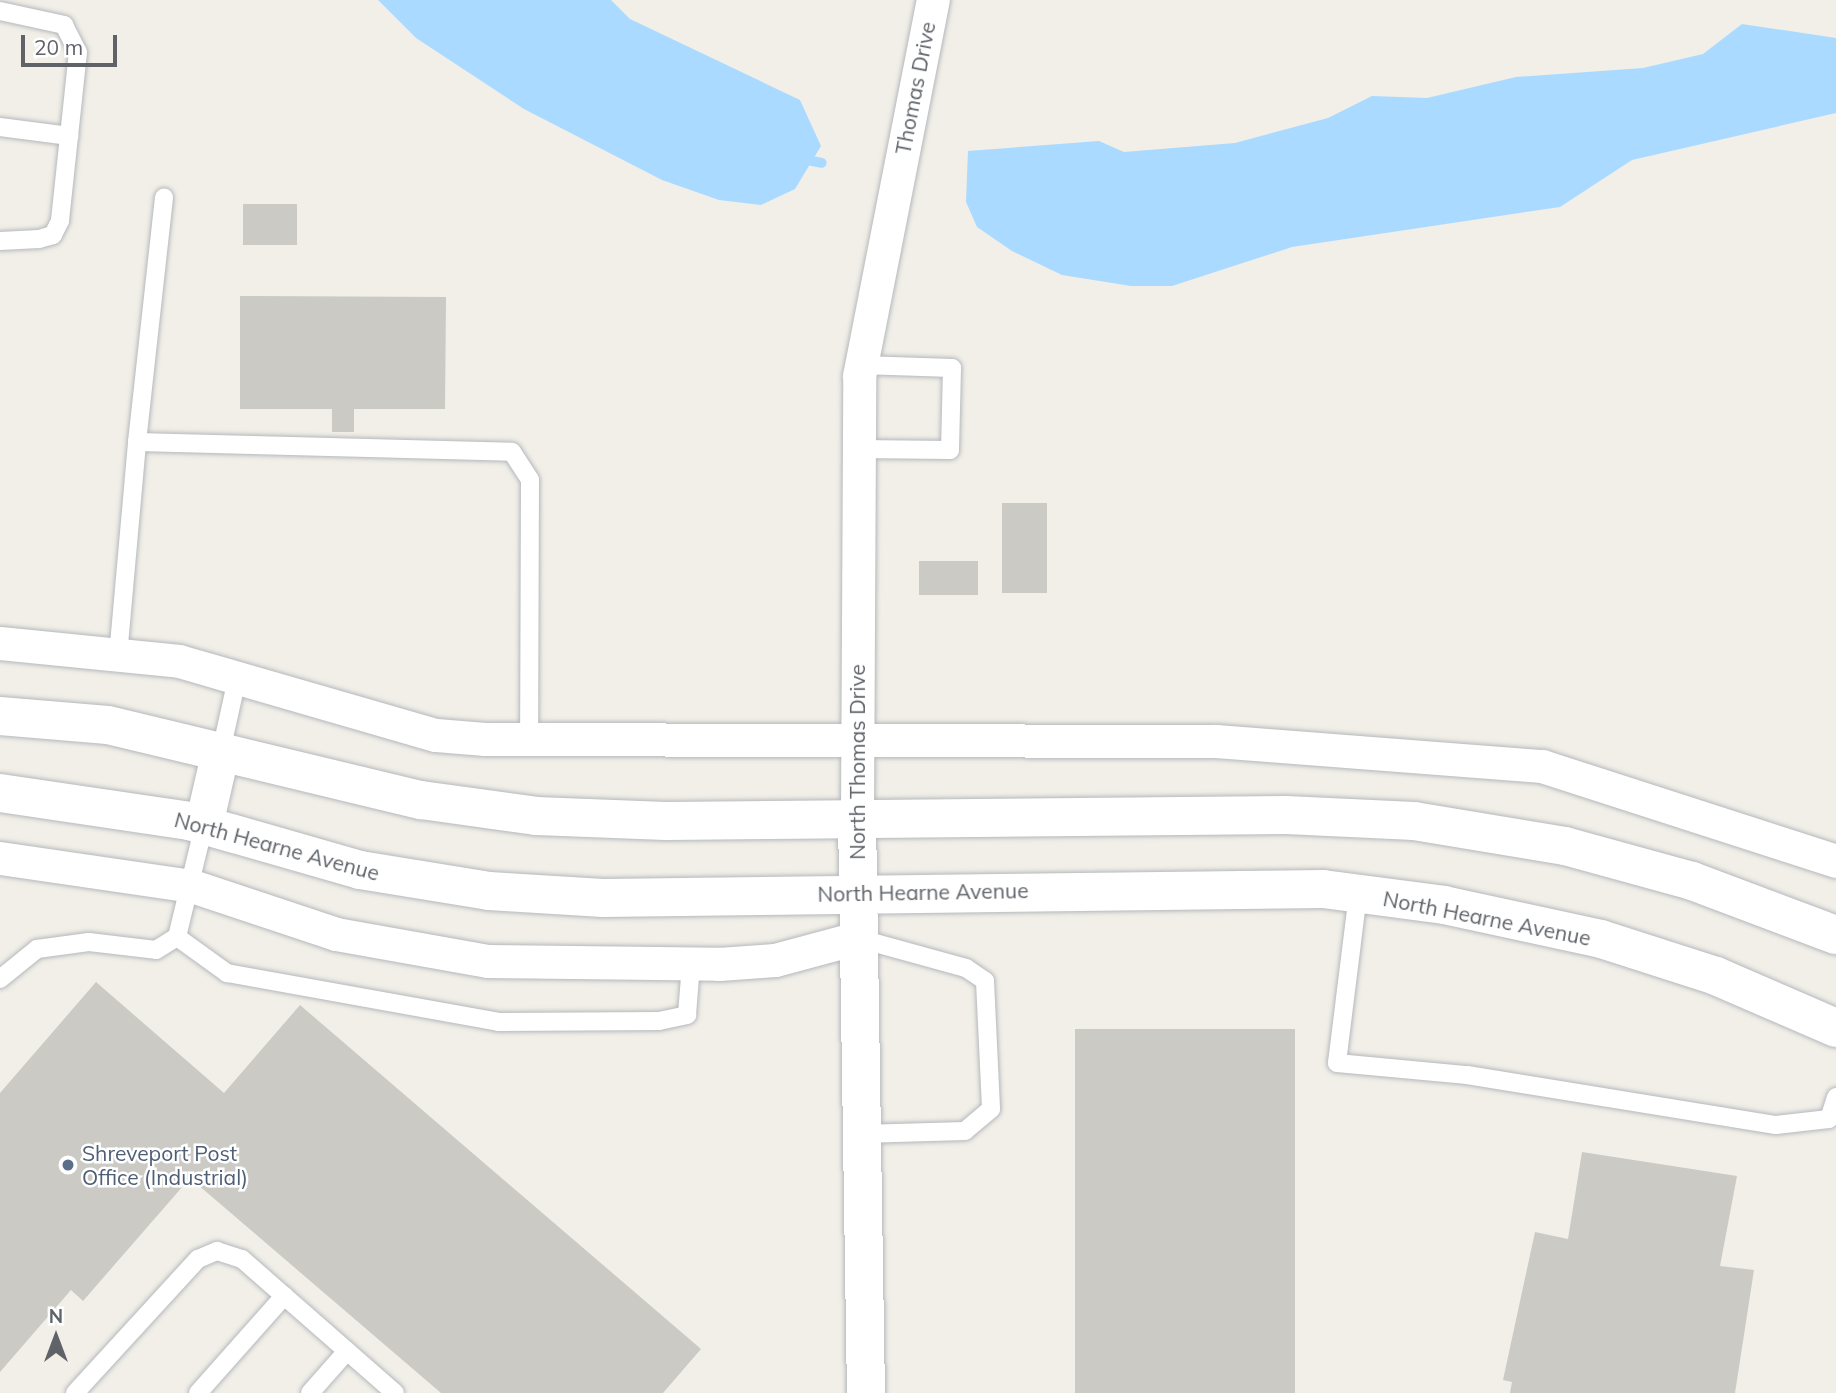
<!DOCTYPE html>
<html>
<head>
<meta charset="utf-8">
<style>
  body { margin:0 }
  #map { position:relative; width:1836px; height:1393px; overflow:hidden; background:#f1efe8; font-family:Mulish,sans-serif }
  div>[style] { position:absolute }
  .water>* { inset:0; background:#aadaff }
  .stream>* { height:10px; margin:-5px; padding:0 5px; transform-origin:5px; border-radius:5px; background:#aadaff }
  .building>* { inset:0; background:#cccac5; transform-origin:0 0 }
  .roads { filter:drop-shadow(0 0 2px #b5b8bc) drop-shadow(0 0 2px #b5b8bc) }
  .service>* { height:18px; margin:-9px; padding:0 9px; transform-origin:9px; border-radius:9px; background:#fff }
  .minor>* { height:33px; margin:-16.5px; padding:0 16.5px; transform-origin:16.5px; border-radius:16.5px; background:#fff }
  .tertiary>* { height:38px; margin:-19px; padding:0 19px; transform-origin:19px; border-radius:19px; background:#fff }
  .dots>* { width:19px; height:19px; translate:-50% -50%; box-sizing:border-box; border:4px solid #fff; border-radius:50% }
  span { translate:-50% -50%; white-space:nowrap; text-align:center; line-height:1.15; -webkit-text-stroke:5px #fff; paint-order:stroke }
  .street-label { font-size:21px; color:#5f6368 }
  .service-label { font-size:21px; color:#4e5e75 }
  .left { translate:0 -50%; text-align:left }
  .north { position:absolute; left:21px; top:1302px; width:70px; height:70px; -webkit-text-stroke:5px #fff; paint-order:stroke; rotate:0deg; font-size:19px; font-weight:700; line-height:28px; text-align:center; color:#5f6368 }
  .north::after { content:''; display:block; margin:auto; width:24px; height:32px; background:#5f6368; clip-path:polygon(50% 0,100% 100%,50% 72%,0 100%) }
  .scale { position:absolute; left:21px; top:35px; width:96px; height:32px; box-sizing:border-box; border:4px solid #5f6368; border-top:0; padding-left:9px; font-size:21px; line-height:24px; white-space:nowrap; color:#5f6368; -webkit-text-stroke:5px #fff; paint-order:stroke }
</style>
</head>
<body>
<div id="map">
  <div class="water">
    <i style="clip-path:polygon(378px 0,611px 0,630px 19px,800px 100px,821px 146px,795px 189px,761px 205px,719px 200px,662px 180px,524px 109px,416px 38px)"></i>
    <i style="clip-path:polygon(1742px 24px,1836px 38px,1836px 113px,1632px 160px,1560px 207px,1292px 247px,1172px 286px,1131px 286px,1062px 275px,1012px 251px,977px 227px,966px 202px,968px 151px,1099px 141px,1124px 152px,1235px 143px,1328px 118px,1372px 96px,1427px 98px,1516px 77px,1643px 68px,1703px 54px)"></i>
  </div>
  <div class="stream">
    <i style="left:802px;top:159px;width:20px;rotate:11deg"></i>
  </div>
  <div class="building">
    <i style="left:243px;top:204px;width:54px;height:41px"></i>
    <i style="clip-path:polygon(240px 296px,446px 297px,445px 409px,354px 409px,354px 432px,332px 432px,332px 409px,240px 409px)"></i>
    <i style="left:1002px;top:503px;width:45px;height:90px"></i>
    <i style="left:919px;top:561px;width:59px;height:34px"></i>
    <i style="clip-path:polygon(96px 982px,224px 1093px,300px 1005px,701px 1349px,663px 1393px,441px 1393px,190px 1178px,83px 1301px,71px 1290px,0 1372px,0 1093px)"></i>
    <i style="left:1075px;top:1029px;width:220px;height:364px"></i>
    <i style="clip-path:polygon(1582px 1152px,1737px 1176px,1720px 1266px,1754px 1270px,1735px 1393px,1510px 1393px,1512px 1382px,1503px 1380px,1535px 1232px,1568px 1239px)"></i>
  </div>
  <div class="roads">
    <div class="service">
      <i style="left:0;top:11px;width:66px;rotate:12.3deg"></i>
      <i style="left:64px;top:25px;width:30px;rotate:63deg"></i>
      <i style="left:78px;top:52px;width:170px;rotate:96.1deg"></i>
      <i style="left:60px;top:221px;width:16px;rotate:117deg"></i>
      <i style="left:53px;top:235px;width:15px;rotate:164deg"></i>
      <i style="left:39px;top:239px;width:39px;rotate:177deg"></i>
      <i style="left:0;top:127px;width:70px;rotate:7.4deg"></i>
      <i style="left:137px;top:442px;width:246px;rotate:-83.7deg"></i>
      <i style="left:858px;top:449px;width:92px;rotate:0.6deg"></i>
      <i style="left:950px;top:450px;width:82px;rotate:-88.6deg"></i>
      <i style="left:952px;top:368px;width:91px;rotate:-178.1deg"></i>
      <i style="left:118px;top:656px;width:215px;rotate:-84.9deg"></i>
      <i style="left:137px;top:442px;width:375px;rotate:1.5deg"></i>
      <i style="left:512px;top:452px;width:33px;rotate:57deg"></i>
      <i style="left:530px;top:480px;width:260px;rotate:90.2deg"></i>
      <i style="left:221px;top:751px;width:74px;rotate:-77.5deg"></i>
      <i style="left:1358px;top:894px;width:170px;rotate:97.1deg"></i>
      <i style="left:1337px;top:1063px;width:131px;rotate:5.3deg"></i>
      <i style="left:1467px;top:1075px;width:313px;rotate:9.2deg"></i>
      <i style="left:1776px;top:1125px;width:53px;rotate:-6.5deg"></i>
      <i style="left:1829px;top:1119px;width:23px;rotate:-72deg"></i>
      <i style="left:177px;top:937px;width:62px;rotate:35.8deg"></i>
      <i style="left:227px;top:973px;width:276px;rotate:10.2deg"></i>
      <i style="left:499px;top:1022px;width:160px;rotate:-0.4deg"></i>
      <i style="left:659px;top:1021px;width:29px;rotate:-12deg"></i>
      <i style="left:687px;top:1015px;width:51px;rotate:-85.5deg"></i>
      <i style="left:857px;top:938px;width:113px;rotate:15.4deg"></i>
      <i style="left:966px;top:968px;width:23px;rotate:34deg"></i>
      <i style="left:985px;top:981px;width:128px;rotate:87.3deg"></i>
      <i style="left:991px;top:1109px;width:34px;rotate:140deg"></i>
      <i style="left:965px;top:1131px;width:104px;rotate:178.3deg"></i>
      <i style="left:0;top:979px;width:48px;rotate:-39deg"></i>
      <i style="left:37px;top:949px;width:52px;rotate:-7.7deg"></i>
      <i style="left:89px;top:942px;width:67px;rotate:6.8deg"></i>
      <i style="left:156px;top:950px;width:25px;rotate:-32deg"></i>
      <i style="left:177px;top:937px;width:115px;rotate:-76.4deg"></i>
      <i style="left:75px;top:1393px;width:182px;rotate:-47.5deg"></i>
      <i style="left:198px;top:1259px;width:21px;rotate:-23deg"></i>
      <i style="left:217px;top:1251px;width:26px;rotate:18deg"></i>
      <i style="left:242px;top:1259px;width:203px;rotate:41.2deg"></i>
      <i style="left:198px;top:1393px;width:130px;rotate:-48.4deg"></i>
      <i style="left:310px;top:1393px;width:56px;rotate:-48.6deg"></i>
    </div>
    <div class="minor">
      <i style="left:0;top:643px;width:180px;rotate:5.7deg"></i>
      <i style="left:179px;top:661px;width:267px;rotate:16.1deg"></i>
      <i style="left:436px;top:735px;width:49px;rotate:4.7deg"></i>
      <i style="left:485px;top:739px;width:731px;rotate:0.16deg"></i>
      <i style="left:1216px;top:741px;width:327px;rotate:4.4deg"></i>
      <i style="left:1542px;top:766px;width:309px;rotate:17.9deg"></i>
      <i style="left:857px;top:816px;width:440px;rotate:-89.7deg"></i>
      <i style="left:859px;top:376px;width:383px;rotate:-78.9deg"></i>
      <i style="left:0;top:858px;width:194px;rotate:8.3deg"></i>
      <i style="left:192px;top:886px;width:152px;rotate:18.4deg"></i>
      <i style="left:336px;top:934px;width:154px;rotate:10.1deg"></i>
      <i style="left:488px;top:961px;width:231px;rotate:0.7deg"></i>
      <i style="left:719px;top:964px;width:56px;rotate:-4.1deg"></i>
      <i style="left:775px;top:960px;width:85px;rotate:-15deg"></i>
    </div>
    <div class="tertiary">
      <i style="left:0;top:716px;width:108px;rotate:4.8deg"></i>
      <i style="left:108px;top:725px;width:322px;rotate:13.5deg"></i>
      <i style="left:421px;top:800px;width:116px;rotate:7.9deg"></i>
      <i style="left:536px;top:816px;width:130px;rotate:2.2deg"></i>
      <i style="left:666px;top:821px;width:620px;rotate:-0.55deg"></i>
      <i style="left:1286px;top:815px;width:128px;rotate:2.7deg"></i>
      <i style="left:1414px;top:821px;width:153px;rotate:9.4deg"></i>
      <i style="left:1565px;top:846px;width:132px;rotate:15.4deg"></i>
      <i style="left:1692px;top:881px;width:154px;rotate:20.6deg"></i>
      <i style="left:0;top:793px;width:191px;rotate:8.4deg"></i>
      <i style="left:189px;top:821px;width:178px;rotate:16deg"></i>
      <i style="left:360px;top:870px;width:131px;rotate:9.2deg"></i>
      <i style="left:489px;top:891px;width:114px;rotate:3.5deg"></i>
      <i style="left:603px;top:898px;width:720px;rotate:-0.72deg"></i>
      <i style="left:1323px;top:889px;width:122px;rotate:7.5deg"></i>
      <i style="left:1444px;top:905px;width:161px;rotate:12.2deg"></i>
      <i style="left:1601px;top:939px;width:121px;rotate:17.8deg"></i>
      <i style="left:1716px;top:976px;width:131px;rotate:23.4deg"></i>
      <i style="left:857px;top:816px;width:577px;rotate:89.11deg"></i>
      <i style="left:204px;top:825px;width:76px;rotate:-77.1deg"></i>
    </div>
  </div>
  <div class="dots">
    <i style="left:68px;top:1165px;background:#5c6f8a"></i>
  </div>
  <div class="street-label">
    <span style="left:915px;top:88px;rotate:-79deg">Thomas Drive</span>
    <span style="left:857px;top:762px;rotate:-90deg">North Thomas Drive</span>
    <span style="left:277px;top:846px;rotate:15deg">North Hearne Avenue</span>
    <span style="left:923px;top:892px;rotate:-1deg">North Hearne Avenue</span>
    <span style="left:1487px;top:918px;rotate:11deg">North Hearne Avenue</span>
  </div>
  <div class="service-label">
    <span class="left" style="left:82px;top:1165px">Shreveport Post<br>Office (Industrial)</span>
  </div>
  <div class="north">N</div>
  <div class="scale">20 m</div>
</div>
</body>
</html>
